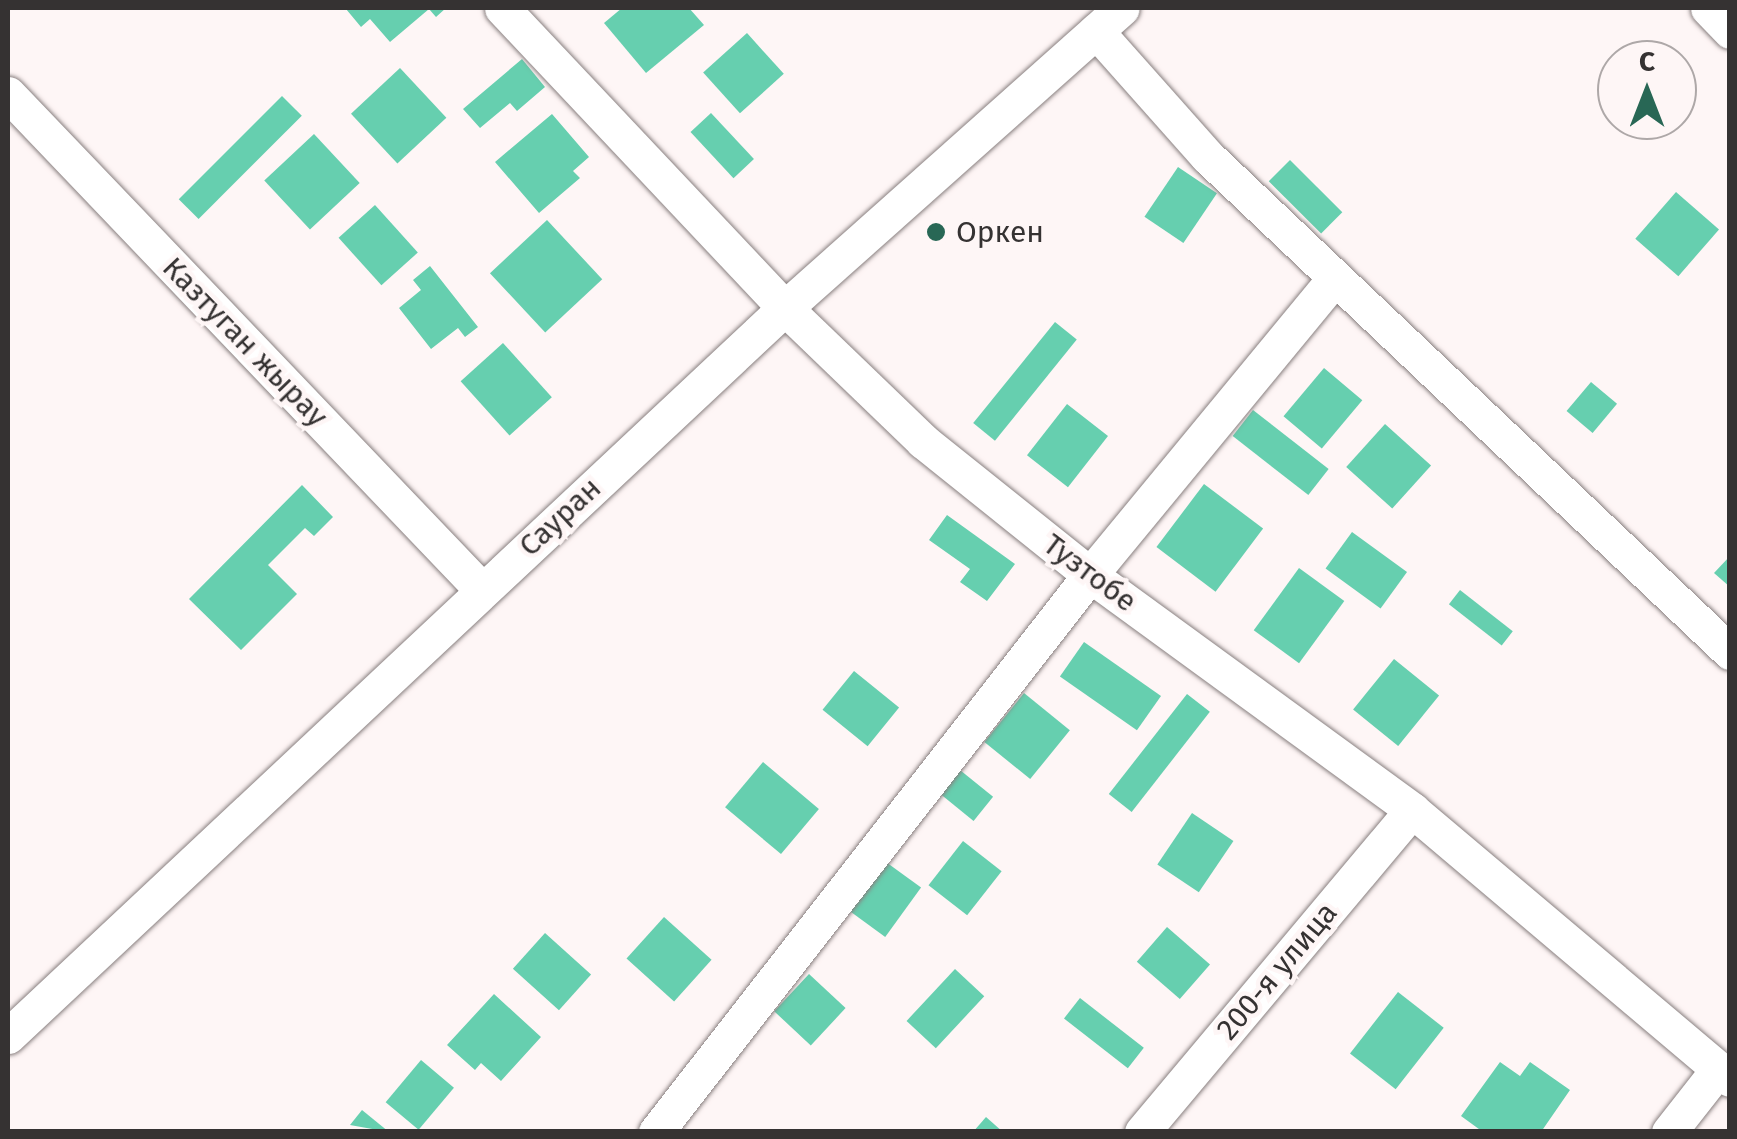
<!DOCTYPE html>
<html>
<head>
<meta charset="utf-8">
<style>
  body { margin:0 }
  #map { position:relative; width:1737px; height:1139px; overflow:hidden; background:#fef6f6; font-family:"Fira Sans",sans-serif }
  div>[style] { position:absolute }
  .building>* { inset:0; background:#66cfaf; transform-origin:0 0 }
  .roads { filter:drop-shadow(0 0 2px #887f7f) drop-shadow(0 0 2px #887f7f) }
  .street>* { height:35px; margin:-17.5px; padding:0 17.5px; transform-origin:17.5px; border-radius:17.5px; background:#fff }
  .dots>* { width:28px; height:28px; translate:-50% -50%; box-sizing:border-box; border:5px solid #fef6f6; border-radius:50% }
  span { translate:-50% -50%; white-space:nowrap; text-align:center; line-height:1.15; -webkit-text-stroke:9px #fef6f6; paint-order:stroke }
  .poi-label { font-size:30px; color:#353232 }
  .left { translate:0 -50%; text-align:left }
  .street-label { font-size:30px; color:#353232 }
  .frame { position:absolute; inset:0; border:10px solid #353232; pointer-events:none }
  .north { position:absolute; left:1597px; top:40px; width:100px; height:100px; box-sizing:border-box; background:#fef6f6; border:2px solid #aea8a8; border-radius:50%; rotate:0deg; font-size:28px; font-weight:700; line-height:40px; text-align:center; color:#353232 }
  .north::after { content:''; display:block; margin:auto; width:35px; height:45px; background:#286755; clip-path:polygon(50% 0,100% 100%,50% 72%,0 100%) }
</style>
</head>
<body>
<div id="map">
  <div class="building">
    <i style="clip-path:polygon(446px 8px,436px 17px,429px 9px,390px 42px,370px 19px,361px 27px,346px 9px)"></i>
    <i style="clip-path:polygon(622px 8px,689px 8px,704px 25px,646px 73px,604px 23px)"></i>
    <i style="left:747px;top:33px;width:55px;height:59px;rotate:48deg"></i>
    <i style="clip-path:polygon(522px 59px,545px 87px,517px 111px,510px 103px,480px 128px,463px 109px)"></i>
    <i style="left:400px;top:68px;width:68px;height:67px;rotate:47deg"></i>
    <i style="left:282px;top:96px;width:28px;height:146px;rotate:45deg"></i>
    <i style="left:711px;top:113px;width:63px;height:28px;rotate:47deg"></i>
    <i style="clip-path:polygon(552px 114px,589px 157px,573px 171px,580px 178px,539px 213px,495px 162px)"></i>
    <i style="left:314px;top:134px;width:67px;height:68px;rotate:47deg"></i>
    <i style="left:1290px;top:160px;width:74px;height:30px;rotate:45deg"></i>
    <i style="left:1178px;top:167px;width:47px;height:60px;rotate:34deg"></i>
    <i style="left:1676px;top:192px;width:57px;height:62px;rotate:41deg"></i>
    <i style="left:375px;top:205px;width:64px;height:49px;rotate:48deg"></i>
    <i style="left:547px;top:220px;width:81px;height:78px;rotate:47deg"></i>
    <i style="clip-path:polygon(430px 266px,478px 327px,465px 337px,458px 328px,431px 349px,399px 308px,421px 290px,413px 280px)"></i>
    <i style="left:1055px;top:322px;width:28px;height:130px;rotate:39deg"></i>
    <i style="left:503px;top:343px;width:73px;height:57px;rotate:48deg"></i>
    <i style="left:1324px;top:368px;width:50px;height:63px;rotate:40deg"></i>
    <i style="left:1591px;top:382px;width:34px;height:38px;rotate:40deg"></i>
    <i style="left:1067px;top:404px;width:52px;height:65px;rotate:38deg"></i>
    <i style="left:1253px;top:410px;width:96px;height:33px;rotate:38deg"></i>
    <i style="left:1385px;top:424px;width:62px;height:58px;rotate:42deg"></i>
    <i style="left:1204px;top:484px;width:74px;height:79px;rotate:37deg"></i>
    <i style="clip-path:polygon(302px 485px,333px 517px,314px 536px,305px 528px,268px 565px,297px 594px,241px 650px,189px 599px)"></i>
    <i style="clip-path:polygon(947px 515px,1015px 564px,987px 601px,960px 582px,970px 569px,929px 540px)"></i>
    <i style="left:1352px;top:532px;width:68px;height:45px;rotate:36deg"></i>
    <i style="clip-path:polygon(1730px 556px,1730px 587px,1714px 573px)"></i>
    <i style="left:1299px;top:568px;width:56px;height:77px;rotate:36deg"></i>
    <i style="left:1460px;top:590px;width:67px;height:18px;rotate:38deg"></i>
    <i style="left:1084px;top:642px;width:94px;height:42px;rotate:35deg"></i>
    <i style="left:1394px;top:659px;width:58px;height:65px;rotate:39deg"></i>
    <i style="left:854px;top:671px;width:58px;height:50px;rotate:39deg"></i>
    <i style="left:1024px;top:693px;width:59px;height:63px;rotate:39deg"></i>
    <i style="left:1187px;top:694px;width:29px;height:127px;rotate:38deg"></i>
    <i style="left:763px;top:762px;width:73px;height:59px;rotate:40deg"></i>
    <i style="left:955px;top:766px;width:49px;height:31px;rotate:39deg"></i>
    <i style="left:1192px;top:813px;width:50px;height:62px;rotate:34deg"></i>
    <i style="left:963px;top:841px;width:49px;height:56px;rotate:38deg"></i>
    <i style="left:879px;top:857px;width:52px;height:61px;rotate:36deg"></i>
    <i style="left:664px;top:917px;width:64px;height:56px;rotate:42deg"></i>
    <i style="left:1167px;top:927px;width:57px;height:46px;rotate:41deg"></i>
    <i style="left:545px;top:933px;width:62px;height:48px;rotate:42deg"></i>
    <i style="left:955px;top:969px;width:40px;height:71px;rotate:43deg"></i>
    <i style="left:809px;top:974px;width:50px;height:51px;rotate:43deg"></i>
    <i style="left:1398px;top:992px;width:58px;height:78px;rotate:38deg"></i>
    <i style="clip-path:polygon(494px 994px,541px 1037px,501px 1081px,481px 1063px,475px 1070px,447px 1045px)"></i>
    <i style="left:1080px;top:998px;width:81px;height:26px;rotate:38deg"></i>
    <i style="left:421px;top:1060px;width:43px;height:55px;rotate:40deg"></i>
    <i style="clip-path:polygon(1500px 1062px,1520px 1076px,1530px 1062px,1570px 1090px,1541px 1132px,1483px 1132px,1461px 1116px)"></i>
    <i style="clip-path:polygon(362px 1110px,389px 1132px,350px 1125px)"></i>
    <i style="clip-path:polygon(986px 1117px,1003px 1132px,973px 1132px)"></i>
  </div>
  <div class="roads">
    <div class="street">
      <i style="left:502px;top:8px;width:412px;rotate:46.7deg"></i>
      <i style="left:785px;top:308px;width:192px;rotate:43.9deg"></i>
      <i style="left:923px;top:441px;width:214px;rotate:38.7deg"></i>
      <i style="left:1090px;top:575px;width:399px;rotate:36.1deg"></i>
      <i style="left:1412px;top:810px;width:417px;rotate:40.2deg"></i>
      <i style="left:1708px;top:8px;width:32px;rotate:46deg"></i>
      <i style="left:1096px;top:31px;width:167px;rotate:48.4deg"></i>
      <i style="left:1207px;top:156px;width:721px;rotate:43.48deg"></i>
      <i style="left:8px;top:94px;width:686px;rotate:46.3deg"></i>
      <i style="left:8px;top:1036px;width:1065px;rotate:-43.14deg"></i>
      <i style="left:785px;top:308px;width:451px;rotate:-41.7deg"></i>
      <i style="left:656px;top:1132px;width:706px;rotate:-52.08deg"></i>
      <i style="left:1090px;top:575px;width:385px;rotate:-50.5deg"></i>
      <i style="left:1142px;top:1132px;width:420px;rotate:-50deg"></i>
      <i style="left:1669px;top:1132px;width:76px;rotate:-51.9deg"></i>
    </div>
  </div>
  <div class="dots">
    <i style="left:936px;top:232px;background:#286755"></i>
  </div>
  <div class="poi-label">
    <span class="left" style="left:956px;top:232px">Оркен</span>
  </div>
  <div class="street-label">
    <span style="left:245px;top:342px;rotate:46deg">Казтуган жырау</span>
    <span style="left:560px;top:517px;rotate:-43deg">Сауран</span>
    <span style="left:1090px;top:573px;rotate:37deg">Тузтобе</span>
    <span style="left:1277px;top:971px;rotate:-50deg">200-я улица</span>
  </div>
  <div class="frame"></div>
  <div class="north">С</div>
</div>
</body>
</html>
